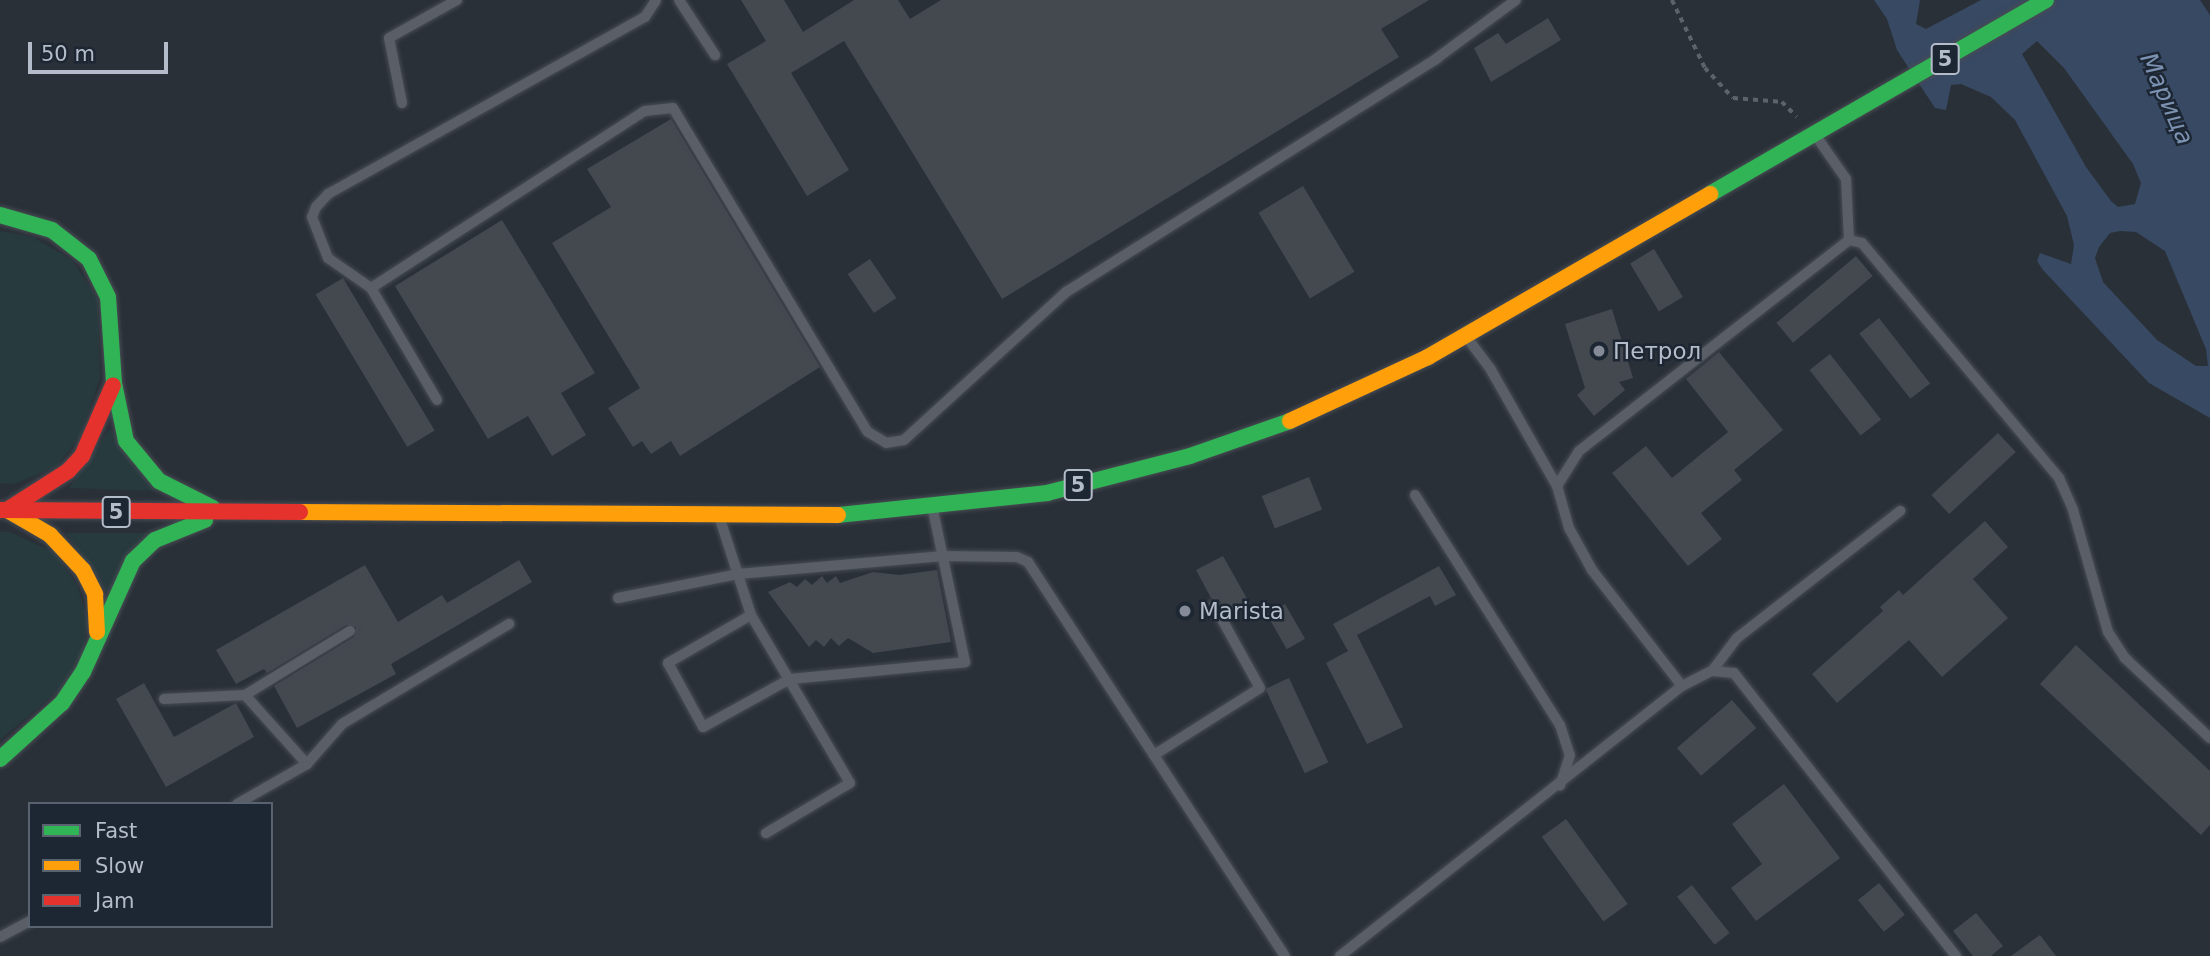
<!DOCTYPE html>
<html>
<head>
<meta charset="utf-8">
<style>
  body { margin:0 }
  #map { position:relative; width:2210px; height:956px; overflow:hidden; background:#2a3038; font-family:"DejaVu Sans",sans-serif }
  div>[style] { position:absolute }
  .green>* { inset:0; background:#273a3e }
  .water>* { inset:0; background:#384963 }
  .building>* { inset:0; background:#444950; transform-origin:0 0 }
  .path>* { height:3.5px; margin-top:-1.75px; transform-origin:0; background:repeating-linear-gradient(90deg,#5d636a 0 5px,transparent 0 10px) }
  .roads { filter:drop-shadow(0 0 2px #484c53) drop-shadow(0 0 2px #484c53) }
  .lane>* { height:10px; margin:-5px; padding:0 5px; transform-origin:5px; border-radius:5px; background:#5a5e66 }
  .fast>* { height:16px; margin:-8px; padding:0 8px; transform-origin:8px; border-radius:8px; background:#30b455 }
  .slow>* { height:16px; margin:-8px; padding:0 8px; transform-origin:8px; border-radius:8px; background:#ff9f0a }
  .jam>* { height:16px; margin:-8px; padding:0 8px; transform-origin:8px; border-radius:8px; background:#e5322d }
  .dots>* { width:19px; height:19px; translate:-50% -50%; box-sizing:border-box; border:4px solid #1d2633; border-radius:50% }
  span { translate:-50% -50%; white-space:nowrap; text-align:center; line-height:1.15; -webkit-text-stroke:5px #1d2633; paint-order:stroke }
  .shield-label span { padding:2px 5px; background:#1d2633; border:2px solid; border-radius:5px; -webkit-text-stroke-width:0 }
  .shield-label { font-size:21px; color:#b4bcc9; font-weight:700 }
  .poi-label { font-size:23px; color:#b4bcc9 }
  .left { translate:0 -50%; text-align:left }
  .water-label { font-size:24px; color:#7c92b1; font-style:italic }
  .legend { position:absolute; left:28px; top:802px; width:245px; height:126px; box-sizing:border-box; background:#1d2633; border:2px solid #59626f; margin:0; padding:9px 12px; list-style:none; font-size:21px; color:#b4bcc9 }
  .legend li { display:flex; align-items:center; gap:14px; height:35px }
  .legend b { width:35px; border:2px solid #59626f }
  .scale { position:absolute; left:28px; top:42px; width:140px; height:32px; box-sizing:border-box; border:4px solid #b4bcc9; border-top:0; padding-left:9px; font-size:21px; line-height:24px; white-space:nowrap; color:#b4bcc9; -webkit-text-stroke:5px #1d2633; paint-order:stroke }
</style>
</head>
<body>
<div id="map">
  <div class="green">
    <i style="clip-path:polygon(0 231px,33px 237px,72px 260px,98px 299px,100px 378px,80px 436px,56px 467px,14px 484px,0 483px)"></i>
    <i style="clip-path:polygon(110px 428px,155px 491px,69px 488px)"></i>
    <i style="clip-path:polygon(0 532px,10px 532px,55px 553px,77px 585px,88px 620px,83px 653px,61px 689px,0 740px)"></i>
    <i style="clip-path:polygon(66px 533px,153px 533px,108px 594px)"></i>
  </div>
  <div class="water">
    <i style="clip-path:polygon(evenodd,1874px 0,1920px 0,1916px 24px,1926px 29px,1981px 0,2200px 0,2210px 15px,2210px 418px,2149px 383px,2043px 270px,2037px 261px,2040px 253px,2071px 264px,2074px 245px,2067px 216px,2015px 120px,1991px 97px,1961px 84px,1951px 85px,1946px 110px,1935px 108px,1897px 50px,1887px 19px,1874px 0,2037px 41px,2064px 68px,2133px 164px,2141px 183px,2135px 204px,2118px 207px,2111px 201px,2086px 167px,2022px 54px,2037px 41px,1874px 0,2120px 231px,2136px 232px,2165px 251px,2206px 349px,2208px 366px,2196px 366px,2157px 340px,2103px 282px,2095px 258px,2099px 247px,2110px 233px,2120px 231px)"></i>
  </div>
  <div class="building">
    <i style="clip-path:polygon(741px 0,784px 0,803px 32px,854px 0,898px 0,910px 19px,941px 0,1429px 0,1381px 29px,1399px 57px,1002px 299px,844px 41px,791px 73px,849px 170px,807px 196px,727px 64px,766px 41px)"></i>
    <i style="clip-path:polygon(1548px 18px,1561px 40px,1491px 82px,1474px 48px,1498px 33px,1506px 44px)"></i>
    <i style="clip-path:polygon(671px 119px,820px 367px,680px 456px,671px 441px,651px 454px,642px 441px,633px 447px,608px 408px,640px 388px,552px 243px,611px 207px,587px 169px)"></i>
    <i style="left:1303px;top:186px;width:100px;height:52px;rotate:59deg"></i>
    <i style="clip-path:polygon(502px 220px,595px 373px,561px 393px,586px 435px,552px 456px,528px 416px,488px 439px,395px 286px)"></i>
    <i style="left:1654px;top:249px;width:56px;height:28px;rotate:59deg"></i>
    <i style="left:1856px;top:256px;width:26px;height:104px;rotate:50deg"></i>
    <i style="left:870px;top:259px;width:47px;height:27px;rotate:56deg"></i>
    <i style="left:343px;top:278px;width:178px;height:32px;rotate:59deg"></i>
    <i style="clip-path:polygon(1612px 309px,1633px 378px,1619px 382px,1625px 390px,1594px 416px,1577px 395px,1585px 388px,1565px 324px)"></i>
    <i style="left:1879px;top:318px;width:83px;height:25px;rotate:52deg"></i>
    <i style="clip-path:polygon(1719px 352px,1783px 430px,1734px 470px,1742px 480px,1701px 513px,1722px 539px,1688px 566px,1612px 473px,1646px 446px,1672px 478px,1728px 432px,1686px 379px)"></i>
    <i style="left:1830px;top:354px;width:83px;height:26px;rotate:52deg"></i>
    <i style="left:1998px;top:433px;width:26px;height:91px;rotate:47deg"></i>
    <i style="left:1309px;top:477px;width:35px;height:51px;rotate:68deg"></i>
    <i style="clip-path:polygon(1985px 521px,2008px 547px,1973px 579px,2008px 618px,1942px 677px,1909px 640px,1837px 703px,1812px 674px,1883px 611px,1880px 607px,1899px 590px,1903px 595px)"></i>
    <i style="clip-path:polygon(1223px 556px,1250px 604px,1229px 616px,1220px 601px,1211px 598px,1196px 570px)"></i>
    <i style="clip-path:polygon(519px 560px,532px 582px,391px 664px,396px 674px,297px 728px,274px 686px,354px 637px,356px 627px,346px 625px,267px 673px,264px 669px,236px 684px,216px 650px,365px 565px,398px 622px,442px 595px,447px 603px)"></i>
    <i style="clip-path:polygon(1439px 566px,1456px 595px,1435px 606px,1430px 596px,1357px 635px,1403px 727px,1367px 744px,1326px 663px,1348px 651px,1333px 624px)"></i>
    <i style="clip-path:polygon(937px 570px,951px 642px,873px 653px,848px 638px,839px 646px,831px 638px,824px 647px,816px 640px,809px 647px,768px 592px,790px 582px,797px 587px,805px 579px,812px 585px,822px 576px,827px 583px,836px 576px,840px 583px,873px 572px,899px 575px)"></i>
    <i style="left:1285px;top:604px;width:40px;height:21px;rotate:60deg"></i>
    <i style="clip-path:polygon(2076px 645px,2210px 771px,2210px 825px,2201px 835px,2040px 684px)"></i>
    <i style="left:1289px;top:678px;width:93px;height:26px;rotate:65deg"></i>
    <i style="clip-path:polygon(144px 683px,174px 737px,236px 703px,254px 737px,166px 787px,116px 699px)"></i>
    <i style="left:1732px;top:700px;width:37px;height:73px;rotate:49deg"></i>
    <i style="clip-path:polygon(1784px 784px,1840px 858px,1756px 921px,1731px 888px,1762px 864px,1732px 824px)"></i>
    <i style="left:1566px;top:819px;width:105px;height:30px;rotate:54deg"></i>
    <i style="left:1879px;top:883px;width:41px;height:27px;rotate:51deg"></i>
    <i style="left:1692px;top:885px;width:61px;height:19px;rotate:52deg"></i>
    <i style="clip-path:polygon(1976px 913px,2003px 946px,1991px 956px,1973px 956px,1953px 931px)"></i>
    <i style="clip-path:polygon(2040px 935px,2056px 956px,2011px 956px)"></i>
  </div>
  <div class="path">
    <i style="left:1672px;top:0;width:76px;rotate:64.1deg"></i>
    <i style="left:1705px;top:68px;width:41px;rotate:47deg"></i>
    <i style="left:1733px;top:98px;width:49px;rotate:4.7deg"></i>
    <i style="left:1782px;top:102px;width:21px;rotate:45deg"></i>
  </div>
  <div class="roads">
    <div class="lane">
      <i style="left:679px;top:0;width:66px;rotate:56.8deg"></i>
      <i style="left:402px;top:103px;width:66px;rotate:-101.3deg"></i>
      <i style="left:389px;top:38px;width:78px;rotate:-29.2deg"></i>
      <i style="left:1849px;top:240px;width:13px;rotate:13deg"></i>
      <i style="left:1862px;top:243px;width:307px;rotate:50deg"></i>
      <i style="left:2059px;top:478px;width:35px;rotate:66deg"></i>
      <i style="left:2073px;top:510px;width:127px;rotate:74deg"></i>
      <i style="left:2108px;top:632px;width:31px;rotate:57deg"></i>
      <i style="left:2125px;top:658px;width:117px;rotate:43.3deg"></i>
      <i style="left:371px;top:288px;width:326px;rotate:-32.9deg"></i>
      <i style="left:645px;top:111px;width:28px;rotate:-6deg"></i>
      <i style="left:673px;top:108px;width:378px;rotate:59deg"></i>
      <i style="left:868px;top:432px;width:21px;rotate:31deg"></i>
      <i style="left:886px;top:443px;width:18px;rotate:-9deg"></i>
      <i style="left:904px;top:440px;width:219px;rotate:-42.4deg"></i>
      <i style="left:1066px;top:292px;width:439px;rotate:-32.2deg"></i>
      <i style="left:1437px;top:58px;width:98px;rotate:-36.3deg"></i>
      <i style="left:1468px;top:339px;width:39px;rotate:53deg"></i>
      <i style="left:1491px;top:370px;width:133px;rotate:60.4deg"></i>
      <i style="left:437px;top:400px;width:130px;rotate:-120.5deg"></i>
      <i style="left:371px;top:288px;width:52px;rotate:-145.1deg"></i>
      <i style="left:328px;top:258px;width:44px;rotate:-111.3deg"></i>
      <i style="left:312px;top:217px;width:11px;rotate:-68deg"></i>
      <i style="left:316px;top:207px;width:18px;rotate:-47deg"></i>
      <i style="left:328px;top:194px;width:363px;rotate:-29.2deg"></i>
      <i style="left:645px;top:17px;width:20px;rotate:-57deg"></i>
      <i style="left:1415px;top:495px;width:272px;rotate:57.8deg"></i>
      <i style="left:1560px;top:725px;width:32px;rotate:72deg"></i>
      <i style="left:1570px;top:755px;width:32px;rotate:108deg"></i>
      <i style="left:720px;top:519px;width:101px;rotate:72.1deg"></i>
      <i style="left:751px;top:615px;width:195px;rotate:59.5deg"></i>
      <i style="left:850px;top:783px;width:98px;rotate:149.2deg"></i>
      <i style="left:618px;top:598px;width:122px;rotate:-11.3deg"></i>
      <i style="left:738px;top:574px;width:206px;rotate:-5deg"></i>
      <i style="left:943px;top:556px;width:74px;rotate:0.8deg"></i>
      <i style="left:1017px;top:557px;width:12px;rotate:24deg"></i>
      <i style="left:1028px;top:562px;width:470px;rotate:56.9deg"></i>
      <i style="left:751px;top:615px;width:96px;rotate:150deg"></i>
      <i style="left:668px;top:663px;width:73px;rotate:61.3deg"></i>
      <i style="left:703px;top:727px;width:99px;rotate:-28.9deg"></i>
      <i style="left:790px;top:679px;width:176px;rotate:-5.5deg"></i>
      <i style="left:965px;top:662px;width:155px;rotate:-101.9deg"></i>
      <i style="left:1712px;top:671px;width:41px;rotate:-52.9deg"></i>
      <i style="left:1737px;top:638px;width:207px;rotate:-37.9deg"></i>
      <i style="left:1682px;top:686px;width:147px;rotate:-127.8deg"></i>
      <i style="left:1592px;top:570px;width:48px;rotate:-118.7deg"></i>
      <i style="left:1569px;top:528px;width:44px;rotate:-105.9deg"></i>
      <i style="left:1557px;top:486px;width:41px;rotate:-57.8deg"></i>
      <i style="left:1579px;top:451px;width:343px;rotate:-38deg"></i>
      <i style="left:1849px;top:240px;width:61px;rotate:-92.8deg"></i>
      <i style="left:1846px;top:179px;width:52px;rotate:-124.9deg"></i>
      <i style="left:245px;top:695px;width:93px;rotate:48.1deg"></i>
      <i style="left:164px;top:699px;width:81px;rotate:-2.8deg"></i>
      <i style="left:245px;top:695px;width:123px;rotate:-31.4deg"></i>
      <i style="left:1154px;top:755px;width:125px;rotate:-32.3deg"></i>
      <i style="left:1260px;top:688px;width:95px;rotate:-119deg"></i>
      <i style="left:237px;top:804px;width:81px;rotate:-29.7deg"></i>
      <i style="left:307px;top:764px;width:53px;rotate:-48.8deg"></i>
      <i style="left:342px;top:724px;width:195px;rotate:-30.9deg"></i>
      <i style="left:0;top:937px;width:34px;rotate:-28deg"></i>
      <i style="left:1340px;top:956px;width:436px;rotate:-38.3deg"></i>
      <i style="left:1682px;top:686px;width:34px;rotate:-27deg"></i>
      <i style="left:1712px;top:671px;width:22px;rotate:5deg"></i>
      <i style="left:1734px;top:673px;width:360px;rotate:51.9deg"></i>
    </div>
    <div class="fast">
      <i style="left:1710px;top:194px;width:388px;rotate:-30deg"></i>
      <i style="left:0;top:215px;width:54px;rotate:16.1deg"></i>
      <i style="left:52px;top:230px;width:47px;rotate:38.1deg"></i>
      <i style="left:89px;top:259px;width:42px;rotate:63.4deg"></i>
      <i style="left:108px;top:297px;width:86px;rotate:86deg"></i>
      <i style="left:114px;top:383px;width:59px;rotate:78.3deg"></i>
      <i style="left:126px;top:441px;width:52px;rotate:50.5deg"></i>
      <i style="left:159px;top:481px;width:60px;rotate:26.6deg"></i>
      <i style="left:838px;top:515px;width:210px;rotate:-6deg"></i>
      <i style="left:1047px;top:493px;width:148px;rotate:-14.5deg"></i>
      <i style="left:1190px;top:456px;width:106px;rotate:-19.3deg"></i>
      <i style="left:0;top:759px;width:84px;rotate:-42.1deg"></i>
      <i style="left:62px;top:703px;width:37px;rotate:-56deg"></i>
      <i style="left:83px;top:672px;width:122px;rotate:-65.8deg"></i>
      <i style="left:133px;top:561px;width:30px;rotate:-44deg"></i>
      <i style="left:155px;top:540px;width:54px;rotate:-21.8deg"></i>
    </div>
    <div class="slow">
      <i style="left:1290px;top:421px;width:152px;rotate:-24.9deg"></i>
      <i style="left:1428px;top:357px;width:326px;rotate:-30deg"></i>
      <i style="left:9px;top:511px;width:48px;rotate:30.3deg"></i>
      <i style="left:50px;top:535px;width:48px;rotate:46.7deg"></i>
      <i style="left:83px;top:570px;width:27px;rotate:63deg"></i>
      <i style="left:95px;top:594px;width:38px;rotate:87deg"></i>
      <i style="left:300px;top:512px;width:538px;rotate:0.32deg"></i>
    </div>
    <div class="jam">
      <i style="left:0;top:510px;width:300px;rotate:0.4deg"></i>
      <i style="left:7px;top:510px;width:72px;rotate:-32.6deg"></i>
      <i style="left:68px;top:471px;width:21px;rotate:-47deg"></i>
      <i style="left:82px;top:456px;width:77px;rotate:-66.4deg"></i>
    </div>
  </div>
  <div class="dots">
    <i style="left:1599px;top:351px;background:#848b96"></i>
    <i style="left:1185px;top:611px;background:#848b96"></i>
  </div>
  <div class="shield-label">
    <span style="left:1945px;top:59px">5</span>
    <span style="left:1078px;top:485px">5</span>
    <span style="left:116px;top:512px">5</span>
  </div>
  <div class="poi-label">
    <span class="left" style="left:1613px;top:351px">Петрол</span>
    <span class="left" style="left:1199px;top:611px">Marista</span>
  </div>
  <div class="water-label">
    <span style="left:2166px;top:99px;rotate:66deg">Марица</span>
  </div>
  <ul class="legend">
  <li><b style="height:9px;background:#30b455"></b>Fast</li>
  <li><b style="height:9px;background:#ff9f0a"></b>Slow</li>
  <li><b style="height:9px;background:#e5322d"></b>Jam</li>
  </ul>
  <div class="scale">50 m</div>
</div>
</body>
</html>
